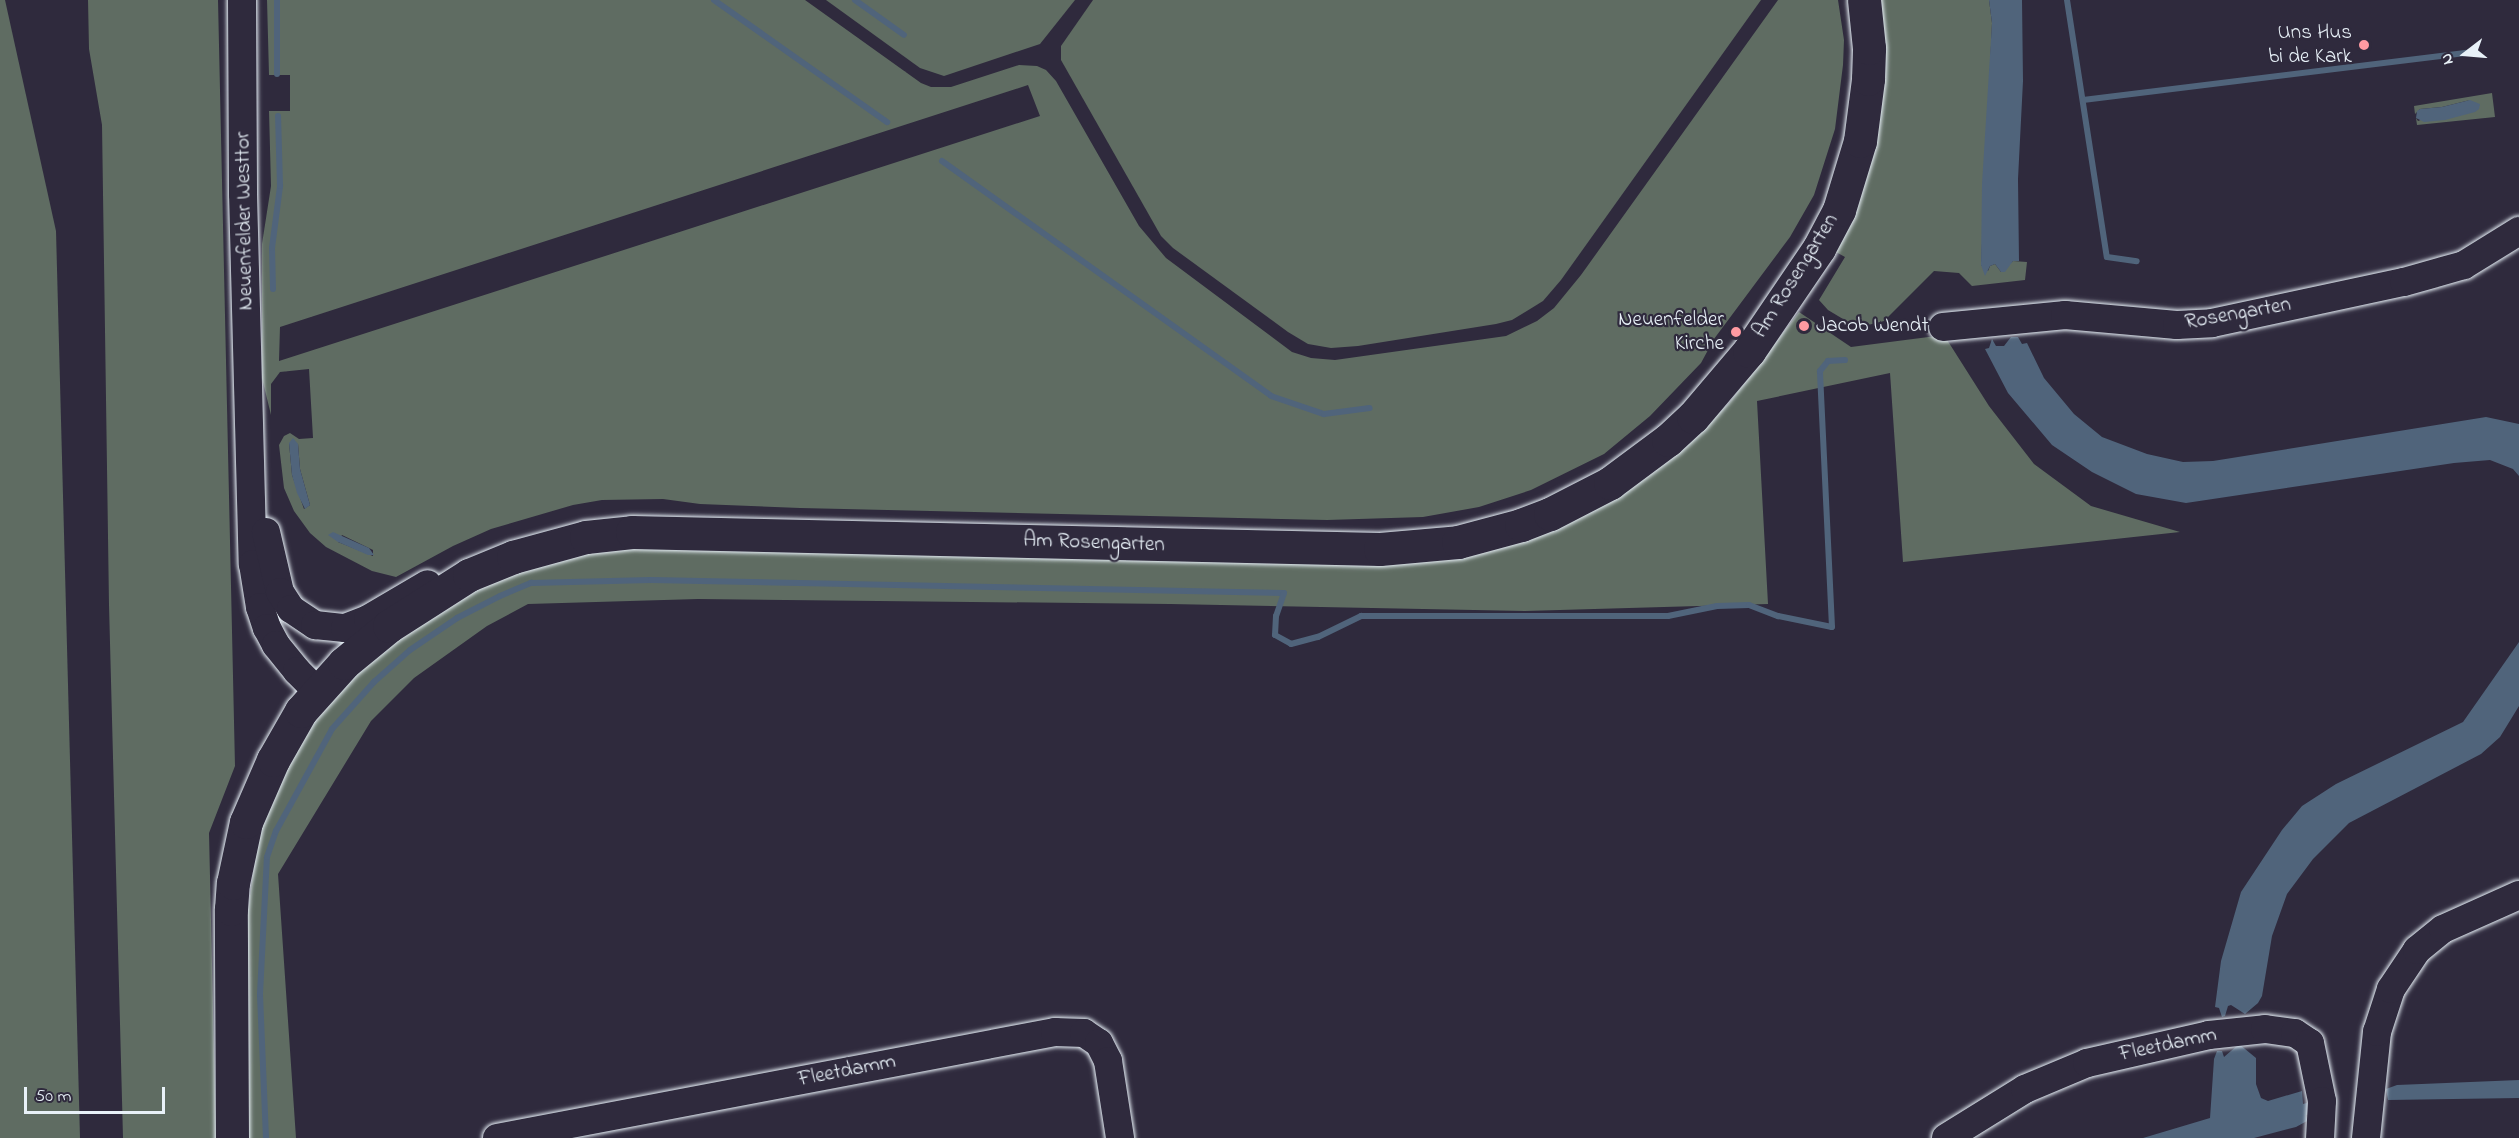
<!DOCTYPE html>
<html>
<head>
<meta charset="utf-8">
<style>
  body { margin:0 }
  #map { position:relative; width:2519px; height:1138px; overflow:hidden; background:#2f2a3d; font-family:"Indie Flower",sans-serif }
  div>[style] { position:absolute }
  .green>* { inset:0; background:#5f6c62 }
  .water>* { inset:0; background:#50647b }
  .stream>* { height:6px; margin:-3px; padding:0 3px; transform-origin:3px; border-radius:3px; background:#50647b }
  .roads { filter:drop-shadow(0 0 2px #e8f1f8) drop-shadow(0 0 2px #e8f1f8) }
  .minor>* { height:28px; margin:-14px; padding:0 14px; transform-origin:14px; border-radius:14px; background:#2f2a3d }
  .major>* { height:33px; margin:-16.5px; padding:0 16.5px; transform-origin:16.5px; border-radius:16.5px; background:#2f2a3d }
  .dots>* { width:16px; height:16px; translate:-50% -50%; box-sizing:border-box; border:3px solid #2f2a3d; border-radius:50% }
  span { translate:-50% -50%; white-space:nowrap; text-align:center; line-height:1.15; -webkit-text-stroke:4.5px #2f2a3d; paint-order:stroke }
  .poi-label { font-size:21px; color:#e8f1f8 }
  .right { translate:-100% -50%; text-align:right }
  .left { translate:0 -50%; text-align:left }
  .street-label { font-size:21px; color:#e8f1f8 }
  .north { position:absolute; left:2435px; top:24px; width:60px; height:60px; -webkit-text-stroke:4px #2f2a3d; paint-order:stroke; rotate:254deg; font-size:16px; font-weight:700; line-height:24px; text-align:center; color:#e8f1f8 }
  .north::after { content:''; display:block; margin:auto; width:21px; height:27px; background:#e8f1f8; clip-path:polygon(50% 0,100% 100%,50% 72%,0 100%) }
  .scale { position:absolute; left:24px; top:1087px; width:141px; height:27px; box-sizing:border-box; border:3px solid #e8f1f8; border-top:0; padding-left:8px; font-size:18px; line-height:21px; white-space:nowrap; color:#e8f1f8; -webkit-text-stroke:4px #2f2a3d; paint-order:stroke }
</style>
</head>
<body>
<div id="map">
  <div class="green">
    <i style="clip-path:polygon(0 0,5px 0,56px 231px,80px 1138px,0 1138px)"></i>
    <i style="clip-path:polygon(88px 0,218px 0,235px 766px,209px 833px,216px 1138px,123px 1138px,109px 605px,102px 125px,89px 49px)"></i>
    <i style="clip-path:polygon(evenodd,267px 0,805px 0,921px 83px,931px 87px,951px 87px,1019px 65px,1037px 66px,1046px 70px,1056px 81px,1139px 226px,1166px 258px,1292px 352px,1311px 358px,1335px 360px,1506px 336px,1537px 321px,1554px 308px,1581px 275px,1778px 0,1838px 0,1844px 40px,1843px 65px,1835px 129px,1814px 195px,1790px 237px,1714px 339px,1701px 363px,1650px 416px,1604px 454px,1531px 490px,1479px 507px,1423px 517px,1327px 520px,800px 508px,700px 504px,663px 499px,602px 500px,573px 505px,491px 529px,453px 546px,396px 577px,372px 571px,326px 547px,310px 533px,294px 511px,284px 488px,279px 445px,284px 436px,290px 433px,299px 439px,313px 438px,309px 369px,280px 372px,271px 384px,271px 415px,262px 378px,262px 244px,271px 186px,269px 111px,290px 111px,290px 75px,269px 75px,267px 0,1028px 85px,1040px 116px,279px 361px,280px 327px,1028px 85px,267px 0,289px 443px,298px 444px,300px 469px,310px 505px,304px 509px,292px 475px,289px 443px,267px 0,342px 535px,373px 550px,373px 556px,338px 542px,342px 535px)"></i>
    <i style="clip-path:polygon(826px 0,1075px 0,1040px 44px,944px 76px,920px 68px)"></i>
    <i style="clip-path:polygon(1093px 0,1761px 0,1561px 280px,1543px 301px,1512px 320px,1496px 324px,1358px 346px,1331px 348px,1308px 344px,1288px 332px,1173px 248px,1161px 236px,1061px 60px,1061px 46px)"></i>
    <i style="clip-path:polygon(1878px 0,1989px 0,1992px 23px,1981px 265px,1988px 271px,1990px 266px,1995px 264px,2001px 272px,2013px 261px,2027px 262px,2025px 280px,1972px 286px,1959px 273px,1934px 271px,1884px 321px,1864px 326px,1848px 322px,1828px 310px,1819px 300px,1845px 257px,1836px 252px,1858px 206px,1874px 145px)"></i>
    <i style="clip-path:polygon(2492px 93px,2495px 117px,2417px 125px,2416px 118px,2418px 121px,2470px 100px,2442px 107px,2420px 109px,2415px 114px,2414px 106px)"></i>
    <i style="clip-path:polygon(1799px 312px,1851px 347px,1944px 335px,1989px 406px,2034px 464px,2091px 506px,2180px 532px,1903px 562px,1890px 373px,1757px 401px,1768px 604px,1525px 611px,1170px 604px,698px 599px,528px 604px,487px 626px,414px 678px,371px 721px,278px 874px,296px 1138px,244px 1138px,245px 932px,258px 838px,269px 805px,286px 766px,319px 715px,350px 676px,397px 638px,449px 601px,534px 562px,644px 544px,1414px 558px,1703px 429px,1729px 403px)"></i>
  </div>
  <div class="water">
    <i style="clip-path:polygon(1989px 0,2022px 0,2023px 81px,2018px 179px,2019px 261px,2013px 261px,2005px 272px,2001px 272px,1995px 264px,1990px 266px,1985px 276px,1981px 265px,1982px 184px,1992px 23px)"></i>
    <i style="clip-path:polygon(2470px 100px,2480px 104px,2479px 109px,2475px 112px,2445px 120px,2424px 122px,2416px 118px,2417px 111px,2420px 109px,2442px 107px)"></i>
    <i style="clip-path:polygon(2011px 337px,2018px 337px,2022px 344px,2027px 343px,2044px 378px,2074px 414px,2102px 437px,2147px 454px,2183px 462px,2213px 461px,2486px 417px,2519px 424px,2519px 476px,2513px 469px,2490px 460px,2454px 463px,2186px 503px,2136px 494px,2092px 472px,2052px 445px,2008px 393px,1985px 349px,1989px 348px,1992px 339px,1996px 346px,2004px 346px)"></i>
    <i style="clip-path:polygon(293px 438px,298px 444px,300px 469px,310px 505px,305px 509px,297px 493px,292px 475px,289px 443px)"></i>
    <i style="clip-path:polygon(333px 532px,369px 548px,374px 555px,368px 555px,338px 542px,328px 535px)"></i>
    <i style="clip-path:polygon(2519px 642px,2519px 706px,2500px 737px,2481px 754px,2349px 823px,2313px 859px,2287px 894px,2272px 936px,2262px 996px,2258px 1003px,2245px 1014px,2231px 1005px,2228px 1006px,2225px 1016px,2222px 1017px,2219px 1008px,2215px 1007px,2221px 961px,2241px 892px,2282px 830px,2302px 806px,2336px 784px,2463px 722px)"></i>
    <i style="clip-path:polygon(2239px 1044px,2256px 1058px,2256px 1084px,2261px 1098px,2268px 1101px,2302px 1091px,2303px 1104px,2311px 1102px,2314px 1113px,2306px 1115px,2307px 1121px,2296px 1127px,2254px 1138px,2143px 1138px,2210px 1118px,2214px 1059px,2217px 1051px,2222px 1051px,2224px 1057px)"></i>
    <i style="clip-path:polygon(2519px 1080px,2519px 1098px,2388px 1100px,2386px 1089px,2397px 1085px)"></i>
  </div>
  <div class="stream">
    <i style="left:277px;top:0;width:74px;rotate:90deg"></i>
    <i style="left:714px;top:0;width:212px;rotate:35.2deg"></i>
    <i style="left:855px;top:0;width:60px;rotate:35.5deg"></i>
    <i style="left:2067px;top:0;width:260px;rotate:81.2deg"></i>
    <i style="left:2107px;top:257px;width:30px;rotate:8deg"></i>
    <i style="left:2083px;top:100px;width:387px;rotate:-7deg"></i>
    <i style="left:942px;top:161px;width:404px;rotate:35.5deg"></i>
    <i style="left:1271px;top:396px;width:56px;rotate:18.8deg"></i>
    <i style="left:1324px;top:414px;width:46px;rotate:-7.4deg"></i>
    <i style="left:273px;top:289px;width:41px;rotate:-91.4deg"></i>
    <i style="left:272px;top:248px;width:63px;rotate:-82.6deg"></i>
    <i style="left:280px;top:186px;width:70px;rotate:-91.6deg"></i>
    <i style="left:266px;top:1138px;width:144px;rotate:-92.4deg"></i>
    <i style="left:260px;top:994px;width:137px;rotate:-87.1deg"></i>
    <i style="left:267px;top:857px;width:28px;rotate:-71deg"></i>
    <i style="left:276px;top:831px;width:116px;rotate:-61.2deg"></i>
    <i style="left:332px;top:729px;width:63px;rotate:-48.2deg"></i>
    <i style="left:374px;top:682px;width:48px;rotate:-41.6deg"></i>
    <i style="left:410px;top:650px;width:57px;rotate:-34.2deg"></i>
    <i style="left:457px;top:618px;width:48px;rotate:-27.1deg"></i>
    <i style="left:500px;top:596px;width:34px;rotate:-23deg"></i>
    <i style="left:531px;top:583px;width:120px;rotate:-1.4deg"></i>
    <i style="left:651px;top:580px;width:633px;rotate:1.18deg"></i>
    <i style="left:1284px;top:593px;width:24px;rotate:109deg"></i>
    <i style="left:1276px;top:616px;width:19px;rotate:93deg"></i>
    <i style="left:1275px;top:635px;width:18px;rotate:29deg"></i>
    <i style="left:1291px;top:644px;width:28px;rotate:-15deg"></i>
    <i style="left:1318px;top:637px;width:48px;rotate:-26deg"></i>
    <i style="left:1361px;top:616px;width:307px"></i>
    <i style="left:1668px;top:616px;width:50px;rotate:-11.5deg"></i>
    <i style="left:1717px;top:606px;width:32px;rotate:-2deg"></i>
    <i style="left:1749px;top:605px;width:31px;rotate:21deg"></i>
    <i style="left:1778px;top:616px;width:55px;rotate:11.5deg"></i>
    <i style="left:1832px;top:627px;width:256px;rotate:-92.7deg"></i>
    <i style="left:1820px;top:371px;width:13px;rotate:-51deg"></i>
    <i style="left:1828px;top:361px;width:17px;rotate:-3deg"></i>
  </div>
  <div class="roads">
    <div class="minor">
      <i style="left:242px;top:0;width:194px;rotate:89.7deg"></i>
      <i style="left:243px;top:194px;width:370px;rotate:88.5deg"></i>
      <i style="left:253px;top:564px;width:44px;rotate:80.8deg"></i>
      <i style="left:260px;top:607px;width:22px;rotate:72deg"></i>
      <i style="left:267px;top:628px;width:19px;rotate:62deg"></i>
      <i style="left:276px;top:645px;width:33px;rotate:51deg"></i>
      <i style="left:297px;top:671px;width:28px;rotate:45deg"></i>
      <i style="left:1943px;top:327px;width:123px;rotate:-5.6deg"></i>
      <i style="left:2065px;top:315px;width:112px;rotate:5.1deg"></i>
      <i style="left:2177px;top:325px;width:35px;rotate:-3deg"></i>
      <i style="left:2212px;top:323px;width:196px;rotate:-12.1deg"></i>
      <i style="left:2404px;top:282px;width:62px;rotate:-15.8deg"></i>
      <i style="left:2464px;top:265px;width:65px;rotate:-31.7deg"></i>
      <i style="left:266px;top:532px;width:62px;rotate:76.9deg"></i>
      <i style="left:280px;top:592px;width:20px;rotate:57deg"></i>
      <i style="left:291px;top:609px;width:29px;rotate:34deg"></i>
      <i style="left:315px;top:625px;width:30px;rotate:6deg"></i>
      <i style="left:345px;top:628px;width:25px;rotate:-21deg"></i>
      <i style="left:368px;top:619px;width:69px;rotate:-30.3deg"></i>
      <i style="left:497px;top:1138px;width:568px;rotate:-10.76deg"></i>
      <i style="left:1055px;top:1032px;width:29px;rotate:2deg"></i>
      <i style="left:1084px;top:1033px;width:18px;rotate:34deg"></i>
      <i style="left:1099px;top:1043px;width:20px;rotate:63deg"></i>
      <i style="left:1108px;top:1061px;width:78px;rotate:81.1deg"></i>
      <i style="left:1946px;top:1138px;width:93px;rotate:-31.8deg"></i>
      <i style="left:2025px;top:1089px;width:67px;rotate:-22.8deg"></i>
      <i style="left:2087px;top:1063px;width:125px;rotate:-12.9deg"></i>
      <i style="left:2209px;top:1035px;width:56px;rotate:-6.1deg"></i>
      <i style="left:2265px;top:1029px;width:30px;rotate:8deg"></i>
      <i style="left:2295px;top:1033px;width:18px;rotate:34deg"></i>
      <i style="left:2310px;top:1043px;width:59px;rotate:78.3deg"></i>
      <i style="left:2322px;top:1101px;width:37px;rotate:93deg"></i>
      <i style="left:2366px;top:1138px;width:107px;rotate:-84.1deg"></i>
      <i style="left:2377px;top:1032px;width:45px;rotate:-72deg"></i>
      <i style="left:2391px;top:989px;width:47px;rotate:-56.3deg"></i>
      <i style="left:2417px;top:950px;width:33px;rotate:-39deg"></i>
      <i style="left:2443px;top:929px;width:83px;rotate:-24.1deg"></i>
    </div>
    <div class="major">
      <i style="left:232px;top:1138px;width:229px;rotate:-90.3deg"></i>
      <i style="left:231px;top:909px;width:26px;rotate:-86deg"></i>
      <i style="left:233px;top:883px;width:62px;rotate:-78deg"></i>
      <i style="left:246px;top:822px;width:68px;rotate:-66.5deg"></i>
      <i style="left:273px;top:760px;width:56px;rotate:-60.3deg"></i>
      <i style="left:301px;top:711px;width:64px;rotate:-48.1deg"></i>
      <i style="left:344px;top:663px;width:58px;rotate:-39.4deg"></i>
      <i style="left:389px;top:626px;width:95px;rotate:-32.5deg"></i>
      <i style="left:469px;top:575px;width:48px;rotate:-22.2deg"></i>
      <i style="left:513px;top:557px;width:76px;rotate:-15.3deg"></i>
      <i style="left:586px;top:537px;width:46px;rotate:-6.2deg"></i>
      <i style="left:632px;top:532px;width:748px;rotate:1.3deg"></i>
      <i style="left:1380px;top:549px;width:78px;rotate:-5.1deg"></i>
      <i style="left:1458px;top:542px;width:65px;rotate:-15.1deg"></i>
      <i style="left:1521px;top:525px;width:31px;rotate:-21deg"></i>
      <i style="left:1550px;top:514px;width:68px;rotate:-27.3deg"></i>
      <i style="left:1610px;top:483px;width:72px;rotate:-36.6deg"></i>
      <i style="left:1668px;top:440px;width:34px;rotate:-43deg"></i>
      <i style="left:1693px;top:417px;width:87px;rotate:-49.7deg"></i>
      <i style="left:1749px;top:351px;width:125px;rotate:-55.8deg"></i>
      <i style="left:1819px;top:248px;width:43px;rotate:-62.2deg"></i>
      <i style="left:1839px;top:210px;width:72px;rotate:-73.1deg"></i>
      <i style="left:1860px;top:141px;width:63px;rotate:-82.6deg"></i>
      <i style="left:1868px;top:79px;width:31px;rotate:-88deg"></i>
      <i style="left:1869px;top:48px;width:48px;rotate:-95.9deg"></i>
    </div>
  </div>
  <div class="dots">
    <i style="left:2364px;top:45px;background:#ff9aa2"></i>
    <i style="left:1804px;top:326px;background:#ff9aa2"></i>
    <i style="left:1736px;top:332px;background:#ff9aa2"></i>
  </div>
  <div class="poi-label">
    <span class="right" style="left:2352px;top:45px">Uns Hus<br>bi de Kark</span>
    <span class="right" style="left:1724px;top:332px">Neuenfelder<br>Kirche</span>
    <span class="left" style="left:1816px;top:326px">Jacob Wendt</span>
  </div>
  <div class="street-label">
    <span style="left:245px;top:221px;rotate:-91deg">Neuenfelder Westtor</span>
    <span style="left:1796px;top:276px;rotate:-58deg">Am Rosengarten</span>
    <span style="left:2238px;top:314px;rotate:-10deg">Rosengarten</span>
    <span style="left:1094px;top:543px;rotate:2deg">Am Rosengarten</span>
    <span style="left:2168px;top:1045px;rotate:-12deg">Fleetdamm</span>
    <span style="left:847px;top:1071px;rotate:-11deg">Fleetdamm</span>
  </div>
  <div class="north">N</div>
  <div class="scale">50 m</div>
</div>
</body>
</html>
